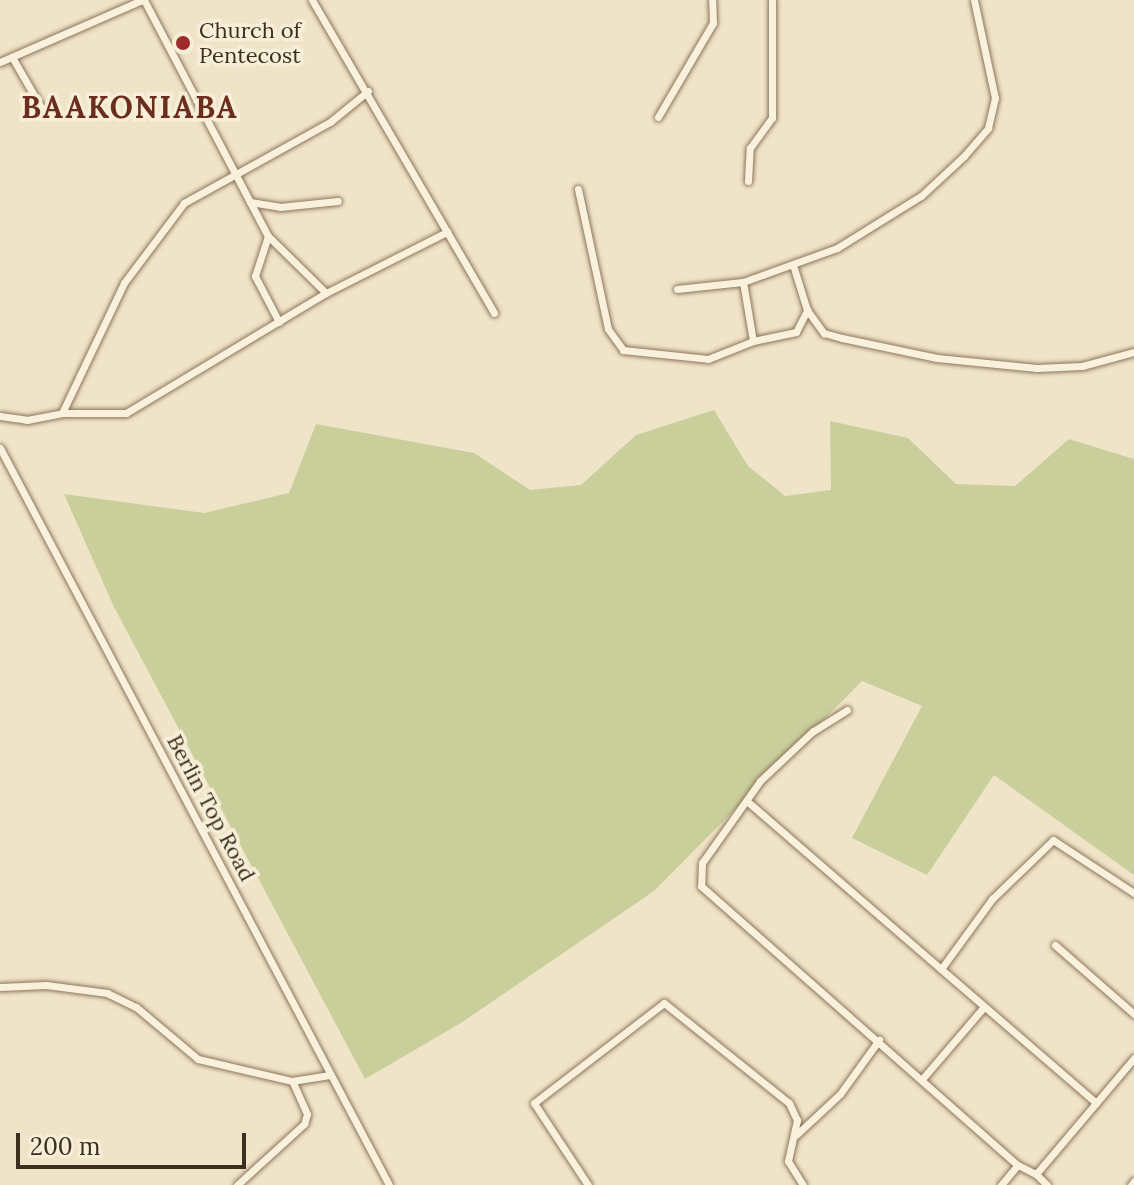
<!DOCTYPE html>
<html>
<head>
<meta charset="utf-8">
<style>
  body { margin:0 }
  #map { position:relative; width:1134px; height:1185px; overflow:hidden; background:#f0e4c8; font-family:Lora,serif }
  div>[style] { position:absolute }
  .green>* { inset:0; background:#c9cf9b }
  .roads { filter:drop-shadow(0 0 2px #8d765c) drop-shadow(0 0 2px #8d765c) }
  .minor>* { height:7px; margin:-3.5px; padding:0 3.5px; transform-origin:3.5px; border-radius:3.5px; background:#faf1dc }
  .dots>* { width:22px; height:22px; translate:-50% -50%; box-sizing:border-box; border:4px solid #f7eed8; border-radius:50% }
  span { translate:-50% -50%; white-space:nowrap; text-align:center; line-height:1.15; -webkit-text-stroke:7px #f7eed8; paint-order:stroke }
  .poi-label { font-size:22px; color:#3d2e20 }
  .left { translate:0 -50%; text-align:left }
  .street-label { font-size:22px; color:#3d2e20 }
  .district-label { font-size:30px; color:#6b2e1e; font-weight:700; letter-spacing:2px }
  .scale { position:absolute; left:16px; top:1133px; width:230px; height:36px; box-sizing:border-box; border:4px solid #3d2e20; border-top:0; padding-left:10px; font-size:24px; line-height:28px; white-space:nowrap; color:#3d2e20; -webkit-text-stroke:6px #f7eed8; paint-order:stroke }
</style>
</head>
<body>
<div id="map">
  <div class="green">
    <i style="clip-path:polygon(714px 410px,748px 466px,785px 496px,831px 490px,830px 421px,908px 438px,956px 484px,1015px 486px,1069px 439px,1134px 459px,1134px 875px,994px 775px,927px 875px,852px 838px,922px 706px,862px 681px,654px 891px,461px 1023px,365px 1079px,114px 607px,64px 494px,204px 513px,289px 493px,316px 424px,474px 453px,530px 490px,581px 485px,636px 435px)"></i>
  </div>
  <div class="roads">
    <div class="minor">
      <i style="left:144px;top:0;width:267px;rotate:62.3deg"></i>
      <i style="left:312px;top:0;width:362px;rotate:59.8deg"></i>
      <i style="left:12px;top:57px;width:62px;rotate:60.1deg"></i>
      <i style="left:0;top:62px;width:155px;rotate:-23.6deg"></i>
      <i style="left:368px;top:91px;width:49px;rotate:140.8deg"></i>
      <i style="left:330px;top:122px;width:167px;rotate:151deg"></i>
      <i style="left:184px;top:203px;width:100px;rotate:126.9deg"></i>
      <i style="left:124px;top:283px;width:144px;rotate:115.5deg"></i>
      <i style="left:62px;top:413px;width:64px"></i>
      <i style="left:126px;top:413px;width:233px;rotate:-31deg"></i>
      <i style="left:326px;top:293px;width:136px;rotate:-26.8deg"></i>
      <i style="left:658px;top:117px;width:109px;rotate:-59.7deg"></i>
      <i style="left:713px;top:23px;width:23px;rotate:-92deg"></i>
      <i style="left:748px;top:181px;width:33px;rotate:-87deg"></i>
      <i style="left:750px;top:148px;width:37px;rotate:-54deg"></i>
      <i style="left:772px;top:118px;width:118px;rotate:-90deg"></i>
      <i style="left:578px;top:189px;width:143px;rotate:77.9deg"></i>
      <i style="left:608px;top:329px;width:26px;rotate:54deg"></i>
      <i style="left:623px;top:350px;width:85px;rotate:6deg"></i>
      <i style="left:708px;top:359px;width:48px;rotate:-21.8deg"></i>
      <i style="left:753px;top:341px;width:60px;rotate:-99.6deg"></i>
      <i style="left:250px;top:202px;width:30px;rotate:9deg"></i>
      <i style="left:280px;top:207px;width:58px;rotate:-5.9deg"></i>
      <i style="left:793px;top:265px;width:47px;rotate:72.7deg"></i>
      <i style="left:807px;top:310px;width:29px;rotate:54deg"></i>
      <i style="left:824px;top:333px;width:19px;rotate:16deg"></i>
      <i style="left:842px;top:338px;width:97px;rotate:11.9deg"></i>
      <i style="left:937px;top:358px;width:100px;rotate:5.7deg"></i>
      <i style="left:1037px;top:368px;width:45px;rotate:-2.5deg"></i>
      <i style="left:1082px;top:366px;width:54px;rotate:-15.1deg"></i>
      <i style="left:677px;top:289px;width:66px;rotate:-6.1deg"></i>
      <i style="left:743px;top:282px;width:100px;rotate:-19.9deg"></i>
      <i style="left:837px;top:248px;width:99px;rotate:-31.8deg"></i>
      <i style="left:921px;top:196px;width:59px;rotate:-42.9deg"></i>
      <i style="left:964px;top:156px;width:37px;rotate:-49deg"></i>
      <i style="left:988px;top:128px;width:31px;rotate:-77deg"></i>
      <i style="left:995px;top:98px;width:100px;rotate:-102.1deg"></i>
      <i style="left:279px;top:322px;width:52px;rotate:-117.6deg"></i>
      <i style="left:255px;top:276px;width:42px;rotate:-72deg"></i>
      <i style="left:268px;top:236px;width:81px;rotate:44.5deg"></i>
      <i style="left:753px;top:341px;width:44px;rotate:-11.8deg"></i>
      <i style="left:796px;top:332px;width:25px;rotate:-63deg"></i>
      <i style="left:0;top:416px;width:27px;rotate:8deg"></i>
      <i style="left:27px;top:420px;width:36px;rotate:-11deg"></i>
      <i style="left:0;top:448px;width:833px;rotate:62.17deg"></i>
      <i style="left:847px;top:710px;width:40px;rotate:148deg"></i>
      <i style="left:813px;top:731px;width:73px;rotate:136.7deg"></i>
      <i style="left:760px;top:781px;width:100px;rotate:125.3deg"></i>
      <i style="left:702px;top:863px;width:23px;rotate:92deg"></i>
      <i style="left:701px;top:886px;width:422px;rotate:41.4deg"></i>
      <i style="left:748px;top:802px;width:255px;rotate:40.9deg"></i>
      <i style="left:941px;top:969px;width:87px;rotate:-53.9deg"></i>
      <i style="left:992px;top:899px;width:85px;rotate:-44deg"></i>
      <i style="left:1053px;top:840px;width:97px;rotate:33.2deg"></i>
      <i style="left:1055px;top:945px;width:105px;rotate:41.1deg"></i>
      <i style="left:941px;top:969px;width:205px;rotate:40.8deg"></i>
      <i style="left:0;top:987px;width:46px;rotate:-2.5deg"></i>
      <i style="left:46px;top:985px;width:62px;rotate:7.5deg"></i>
      <i style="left:107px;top:993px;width:32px;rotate:26deg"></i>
      <i style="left:136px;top:1007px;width:81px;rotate:40deg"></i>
      <i style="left:198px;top:1059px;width:97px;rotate:13.2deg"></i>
      <i style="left:292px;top:1081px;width:38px;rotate:-9deg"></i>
      <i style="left:923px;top:1078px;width:92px;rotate:-49.4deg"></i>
      <i style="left:796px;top:1135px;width:60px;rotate:-43deg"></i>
      <i style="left:840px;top:1094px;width:67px;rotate:-54.2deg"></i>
      <i style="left:237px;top:1185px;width:91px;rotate:-42.3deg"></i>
      <i style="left:304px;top:1124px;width:10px;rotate:-73deg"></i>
      <i style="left:307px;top:1114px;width:36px;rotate:-114deg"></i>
      <i style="left:588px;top:1185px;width:98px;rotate:-123.4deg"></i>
      <i style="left:534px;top:1103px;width:164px;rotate:-37.6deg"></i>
      <i style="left:664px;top:1003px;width:160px;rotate:38.7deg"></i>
      <i style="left:789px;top:1103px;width:19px;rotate:65deg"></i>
      <i style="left:797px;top:1120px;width:42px;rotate:102.4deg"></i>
      <i style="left:788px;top:1161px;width:28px;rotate:58deg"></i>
      <i style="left:1001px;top:1185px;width:26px;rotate:-50deg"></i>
      <i style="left:1018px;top:1165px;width:20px;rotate:27deg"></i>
      <i style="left:1047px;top:1185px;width:16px;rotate:-135deg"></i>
      <i style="left:1036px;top:1174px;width:152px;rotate:-49.8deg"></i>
      <i style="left:1131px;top:1185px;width:5px;rotate:-53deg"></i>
    </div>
  </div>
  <div class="dots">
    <i style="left:183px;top:43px;background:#9e2a2b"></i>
  </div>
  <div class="poi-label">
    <span class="left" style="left:199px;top:43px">Church of<br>Pentecost</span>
  </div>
  <div class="street-label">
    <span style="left:211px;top:808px;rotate:62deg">Berlin Top Road</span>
  </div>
  <div class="district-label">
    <span style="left:130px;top:107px">BAAKONIABA</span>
  </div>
  <div class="scale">200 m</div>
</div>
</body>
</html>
